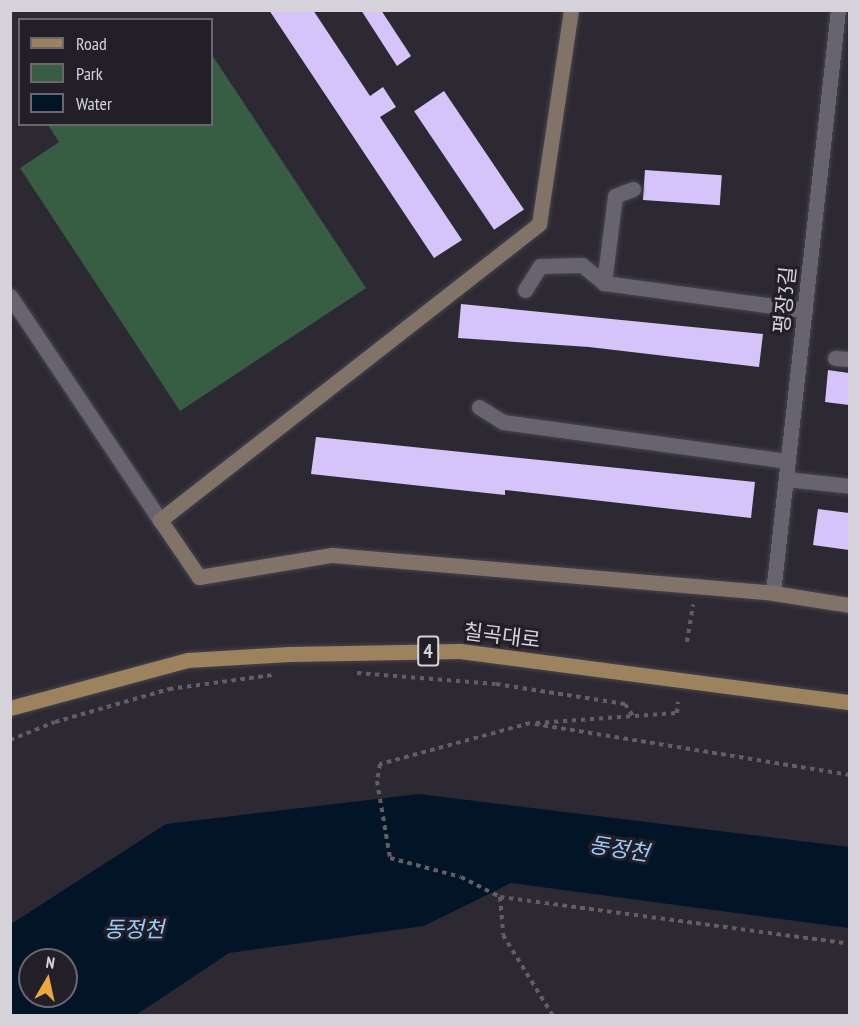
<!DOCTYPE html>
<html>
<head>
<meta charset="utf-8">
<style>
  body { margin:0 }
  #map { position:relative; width:860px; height:1026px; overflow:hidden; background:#2c2933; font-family:"PT Sans Narrow","Noto Sans KR",sans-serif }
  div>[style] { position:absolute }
  .green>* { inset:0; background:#375d42 }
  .water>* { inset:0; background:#011527 }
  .building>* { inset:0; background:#d4c4fa; transform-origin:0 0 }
  .path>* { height:4px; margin-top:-2px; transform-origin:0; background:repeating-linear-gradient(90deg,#615e67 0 4.5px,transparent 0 9px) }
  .roads { filter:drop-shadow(0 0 2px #46444c) drop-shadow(0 0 2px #46444c) }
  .street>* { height:15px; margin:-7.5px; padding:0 7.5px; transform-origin:7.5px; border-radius:7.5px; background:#67646f }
  .secondary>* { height:15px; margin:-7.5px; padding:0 7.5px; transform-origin:7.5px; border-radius:7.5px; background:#817367 }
  .primary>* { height:15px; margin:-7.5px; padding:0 7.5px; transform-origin:7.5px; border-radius:7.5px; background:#9c835e }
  span { translate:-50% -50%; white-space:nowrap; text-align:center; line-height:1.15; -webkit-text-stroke:6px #221f29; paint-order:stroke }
  .shield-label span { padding:2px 4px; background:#221f29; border:2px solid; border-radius:4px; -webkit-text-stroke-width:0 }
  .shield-label { font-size:20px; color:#d5d3d9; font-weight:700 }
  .street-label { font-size:21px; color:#d5d3d9 }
  .water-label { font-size:22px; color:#98ccfb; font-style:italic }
  .frame { position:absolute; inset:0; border:12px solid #d5d3d9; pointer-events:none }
  .legend { position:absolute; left:18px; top:18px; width:195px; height:108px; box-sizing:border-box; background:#221f29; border:2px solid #6a676f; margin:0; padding:8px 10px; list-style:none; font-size:18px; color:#d5d3d9 }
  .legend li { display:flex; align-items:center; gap:12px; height:30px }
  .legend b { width:30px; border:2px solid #6a676f }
  .north { position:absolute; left:18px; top:948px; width:60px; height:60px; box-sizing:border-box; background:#221f29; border:2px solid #6a676f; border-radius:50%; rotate:9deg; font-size:16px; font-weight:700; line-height:24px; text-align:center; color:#d5d3d9 }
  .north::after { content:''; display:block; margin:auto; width:21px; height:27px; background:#eda83c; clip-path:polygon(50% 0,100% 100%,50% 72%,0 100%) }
</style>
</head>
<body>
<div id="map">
  <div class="green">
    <i style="clip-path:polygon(212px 55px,366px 288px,180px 411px,20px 168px,59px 142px,48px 125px,212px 124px)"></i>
  </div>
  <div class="water">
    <i style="clip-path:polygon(evenodd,419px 794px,849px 847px,849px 928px,511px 883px,424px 926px,229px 953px,136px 1015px,11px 1015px,11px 924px,166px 824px,419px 794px,30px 960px,66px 960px,66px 996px,30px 996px,30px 960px)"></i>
  </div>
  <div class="building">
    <i style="clip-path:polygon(269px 10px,313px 10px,370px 96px,383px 87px,396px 107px,380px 117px,462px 240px,434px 258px)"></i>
    <i style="clip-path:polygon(361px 10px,381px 10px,411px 56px,397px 66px)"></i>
    <i style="left:444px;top:91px;width:143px;height:36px;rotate:56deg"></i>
    <i style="left:645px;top:170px;width:77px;height:30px;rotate:4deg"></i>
    <i style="clip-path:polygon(461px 304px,763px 334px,759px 367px,589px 347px,458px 338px)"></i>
    <i style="clip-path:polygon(828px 370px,849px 373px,849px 405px,825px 402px)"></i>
    <i style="clip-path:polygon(316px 437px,755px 482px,751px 518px,505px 490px,505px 495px,311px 474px)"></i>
    <i style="clip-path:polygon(818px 509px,849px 513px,849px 550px,813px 545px)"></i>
  </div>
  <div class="path">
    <i style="left:687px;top:642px;width:38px;rotate:-81deg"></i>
    <i style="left:357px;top:673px;width:139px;rotate:4.5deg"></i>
    <i style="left:496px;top:684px;width:131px;rotate:8.8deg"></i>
    <i style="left:625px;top:704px;width:14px;rotate:56deg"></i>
    <i style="left:536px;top:723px;width:141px;rotate:-4.1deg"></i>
    <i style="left:677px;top:713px;width:11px;rotate:-85deg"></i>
    <i style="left:10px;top:740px;width:48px;rotate:-21.8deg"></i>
    <i style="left:55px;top:722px;width:119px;rotate:-16.1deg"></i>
    <i style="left:169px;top:689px;width:104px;rotate:-7.7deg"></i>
    <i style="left:850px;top:775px;width:324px;rotate:-170.8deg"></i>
    <i style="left:530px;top:723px;width:156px;rotate:164.7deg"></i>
    <i style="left:380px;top:764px;width:17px;rotate:100deg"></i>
    <i style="left:377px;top:781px;width:78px;rotate:80.4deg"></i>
    <i style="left:390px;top:858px;width:73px;rotate:15deg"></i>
    <i style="left:461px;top:877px;width:44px;rotate:27.1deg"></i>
    <i style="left:500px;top:897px;width:353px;rotate:7.6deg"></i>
    <i style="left:500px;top:897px;width:38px;rotate:85deg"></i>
    <i style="left:503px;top:935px;width:95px;rotate:58.3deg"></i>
  </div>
  <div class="roads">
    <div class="street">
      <i style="left:633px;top:189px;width:19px;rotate:159deg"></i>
      <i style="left:615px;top:196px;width:88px;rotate:97.2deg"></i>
      <i style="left:604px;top:283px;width:203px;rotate:7.7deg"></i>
      <i style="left:525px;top:290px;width:28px;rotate:-58deg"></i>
      <i style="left:540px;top:266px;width:42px;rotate:-1.4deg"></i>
      <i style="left:582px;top:265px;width:28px;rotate:39deg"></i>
      <i style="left:10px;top:296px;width:270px;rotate:56.2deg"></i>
      <i style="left:835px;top:358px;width:15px;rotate:4deg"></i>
      <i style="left:479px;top:407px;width:28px;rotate:32deg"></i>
      <i style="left:503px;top:422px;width:288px;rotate:7.8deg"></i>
      <i style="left:786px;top:479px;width:64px;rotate:6.2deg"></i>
      <i style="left:773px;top:593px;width:587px;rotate:-83.64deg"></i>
    </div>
    <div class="secondary">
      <i style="left:571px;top:10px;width:216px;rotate:98.5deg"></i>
      <i style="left:539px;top:224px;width:481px;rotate:142deg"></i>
      <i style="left:160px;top:520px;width:69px;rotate:55.6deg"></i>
      <i style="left:199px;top:577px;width:135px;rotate:-9.4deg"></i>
      <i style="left:332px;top:555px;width:443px;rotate:4.9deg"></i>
      <i style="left:773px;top:593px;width:78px;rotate:8.9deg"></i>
    </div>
    <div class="primary">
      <i style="left:10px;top:708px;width:184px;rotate:-15.1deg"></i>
      <i style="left:188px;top:660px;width:101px;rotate:-3.4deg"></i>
      <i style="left:289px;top:654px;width:171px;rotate:-1deg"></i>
      <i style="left:460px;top:651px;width:393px;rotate:7.5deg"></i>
    </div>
  </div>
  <div class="shield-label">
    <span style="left:428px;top:651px">4</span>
  </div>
  <div class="street-label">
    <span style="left:785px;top:300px;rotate:-84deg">평장3길</span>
    <span style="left:502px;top:636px;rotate:7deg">칠곡대로</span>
  </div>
  <div class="water-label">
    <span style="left:619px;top:849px;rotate:9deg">동정천</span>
    <span style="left:134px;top:930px">동정천</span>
  </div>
  <div class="frame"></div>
  <ul class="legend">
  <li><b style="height:8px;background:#9c835e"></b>Road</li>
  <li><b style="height:16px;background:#375d42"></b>Park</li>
  <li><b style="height:16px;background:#011527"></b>Water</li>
  </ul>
  <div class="north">N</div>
</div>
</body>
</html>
